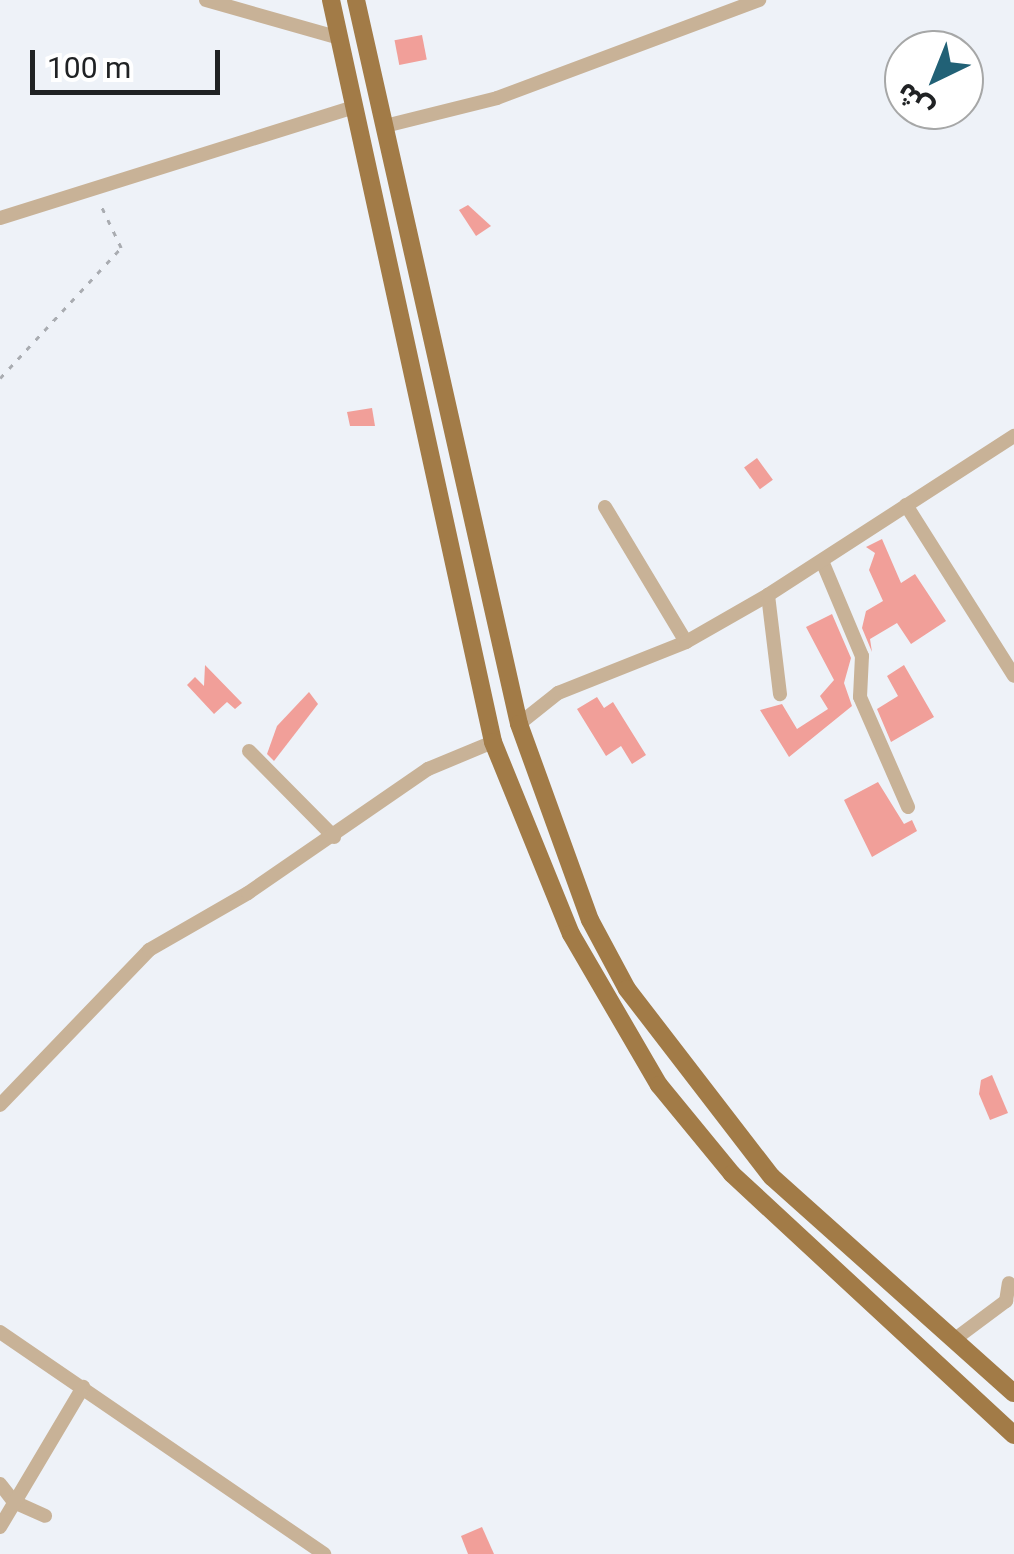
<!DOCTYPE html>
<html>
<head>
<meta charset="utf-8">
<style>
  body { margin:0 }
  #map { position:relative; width:1014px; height:1554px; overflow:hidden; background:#eef2f8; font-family:Roboto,"Noto Sans Arabic",sans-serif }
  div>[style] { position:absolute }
  .building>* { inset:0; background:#f19f99; transform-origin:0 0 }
  .path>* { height:2.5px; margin-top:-1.25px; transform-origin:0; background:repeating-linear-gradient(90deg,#a9acb1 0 5px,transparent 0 13px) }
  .minor>* { height:14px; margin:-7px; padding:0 7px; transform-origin:7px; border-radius:7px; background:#c8b297 }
  .major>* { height:18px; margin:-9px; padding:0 9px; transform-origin:9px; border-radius:9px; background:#a27b47 }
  span { translate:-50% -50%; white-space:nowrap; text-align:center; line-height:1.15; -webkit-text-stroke:10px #fff; paint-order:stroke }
  .north { position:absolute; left:884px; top:30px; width:100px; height:100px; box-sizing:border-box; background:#fff; border:2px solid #a6a7a7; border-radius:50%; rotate:223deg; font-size:28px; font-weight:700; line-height:40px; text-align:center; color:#202224 }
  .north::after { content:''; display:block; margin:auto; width:35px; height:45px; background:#216176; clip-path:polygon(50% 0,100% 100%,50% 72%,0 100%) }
  .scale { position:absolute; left:30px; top:50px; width:190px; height:45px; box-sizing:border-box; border:5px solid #202224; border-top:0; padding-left:12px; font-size:30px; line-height:35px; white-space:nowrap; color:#202224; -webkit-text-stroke:8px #fff; paint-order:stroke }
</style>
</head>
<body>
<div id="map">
  <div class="building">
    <i style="left:422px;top:35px;width:25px;height:28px;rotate:79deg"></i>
    <i style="clip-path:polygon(468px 205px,491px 226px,476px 236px,459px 210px)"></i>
    <i style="clip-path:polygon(372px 408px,375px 426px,350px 426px,347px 412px)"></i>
    <i style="left:757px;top:458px;width:27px;height:16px;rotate:54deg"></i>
    <i style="clip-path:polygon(882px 539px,901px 583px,915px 574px,946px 621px,911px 644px,897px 623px,870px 639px,872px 652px,862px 628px,866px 611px,883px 601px,869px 570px,875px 553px,866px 547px)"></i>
    <i style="clip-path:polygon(832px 614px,851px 658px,844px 683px,852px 706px,789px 757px,760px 710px,782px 704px,797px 729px,828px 709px,820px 696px,834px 680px,806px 627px)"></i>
    <i style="clip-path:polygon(205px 665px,242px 703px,235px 709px,227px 702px,214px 714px,187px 685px,195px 677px,204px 686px)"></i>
    <i style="clip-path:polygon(904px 665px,934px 717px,891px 742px,877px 709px,898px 696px,887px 676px)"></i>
    <i style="clip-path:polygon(309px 692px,318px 704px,274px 761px,267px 754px,277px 726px)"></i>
    <i style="clip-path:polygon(597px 697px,604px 708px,613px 702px,646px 755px,632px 764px,621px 746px,606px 756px,577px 709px)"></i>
    <i style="clip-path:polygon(878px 782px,904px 824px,912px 820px,917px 831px,872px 857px,844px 800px)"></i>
    <i style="clip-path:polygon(992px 1075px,1008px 1113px,990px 1120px,979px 1094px,981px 1080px)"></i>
    <i style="clip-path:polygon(482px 1527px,494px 1554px,468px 1554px,461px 1536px)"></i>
  </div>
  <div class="path">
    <i style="left:0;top:378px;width:178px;rotate:-47.1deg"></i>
    <i style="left:121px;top:248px;width:51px;rotate:-115.6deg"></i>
  </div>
  <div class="minor">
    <i style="left:206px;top:0;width:138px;rotate:15.9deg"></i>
    <i style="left:385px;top:126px;width:115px;rotate:-14deg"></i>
    <i style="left:497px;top:98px;width:280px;rotate:-20.5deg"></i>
    <i style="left:0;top:218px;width:372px;rotate:-17.4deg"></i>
    <i style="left:906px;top:505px;width:202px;rotate:57.7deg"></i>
    <i style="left:605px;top:507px;width:157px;rotate:59deg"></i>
    <i style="left:822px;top:561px;width:103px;rotate:67.2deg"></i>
    <i style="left:862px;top:656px;width:41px;rotate:92.8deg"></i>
    <i style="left:860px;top:697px;width:120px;rotate:66.4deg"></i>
    <i style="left:768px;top:595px;width:100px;rotate:83.1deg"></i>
    <i style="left:519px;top:724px;width:50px;rotate:-38.5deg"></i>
    <i style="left:558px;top:693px;width:138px;rotate:-21.7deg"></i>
    <i style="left:686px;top:642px;width:95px;rotate:-29.8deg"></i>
    <i style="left:768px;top:595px;width:293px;rotate:-32.9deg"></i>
    <i style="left:249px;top:751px;width:121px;rotate:45.3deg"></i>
    <i style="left:0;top:1105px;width:215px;rotate:-46.1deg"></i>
    <i style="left:149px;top:950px;width:114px;rotate:-29.9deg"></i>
    <i style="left:248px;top:893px;width:219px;rotate:-34.6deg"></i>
    <i style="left:428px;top:769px;width:70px;rotate:-22.6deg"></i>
    <i style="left:0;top:1332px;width:393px;rotate:34.4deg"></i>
    <i style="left:955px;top:1339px;width:64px;rotate:-36.7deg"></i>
    <i style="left:1006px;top:1301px;width:18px;rotate:-81deg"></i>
    <i style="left:0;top:1484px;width:23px;rotate:52deg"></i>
    <i style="left:14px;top:1502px;width:34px;rotate:24deg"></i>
    <i style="left:0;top:1527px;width:163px;rotate:-59.3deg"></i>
  </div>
  <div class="major">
    <i style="left:331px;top:0;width:759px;rotate:77.68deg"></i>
    <i style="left:493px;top:742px;width:207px;rotate:67.9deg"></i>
    <i style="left:571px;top:934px;width:175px;rotate:59.8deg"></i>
    <i style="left:659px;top:1085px;width:115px;rotate:50.6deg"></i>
    <i style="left:732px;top:1174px;width:384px;rotate:42.8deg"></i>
    <i style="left:356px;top:0;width:742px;rotate:77.31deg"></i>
    <i style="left:519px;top:724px;width:208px;rotate:70.1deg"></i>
    <i style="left:590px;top:920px;width:78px;rotate:61.8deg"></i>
    <i style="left:627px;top:989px;width:237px;rotate:52.4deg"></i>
    <i style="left:772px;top:1177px;width:324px;rotate:41.8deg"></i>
  </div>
  <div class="north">ش</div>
  <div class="scale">100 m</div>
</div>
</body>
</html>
